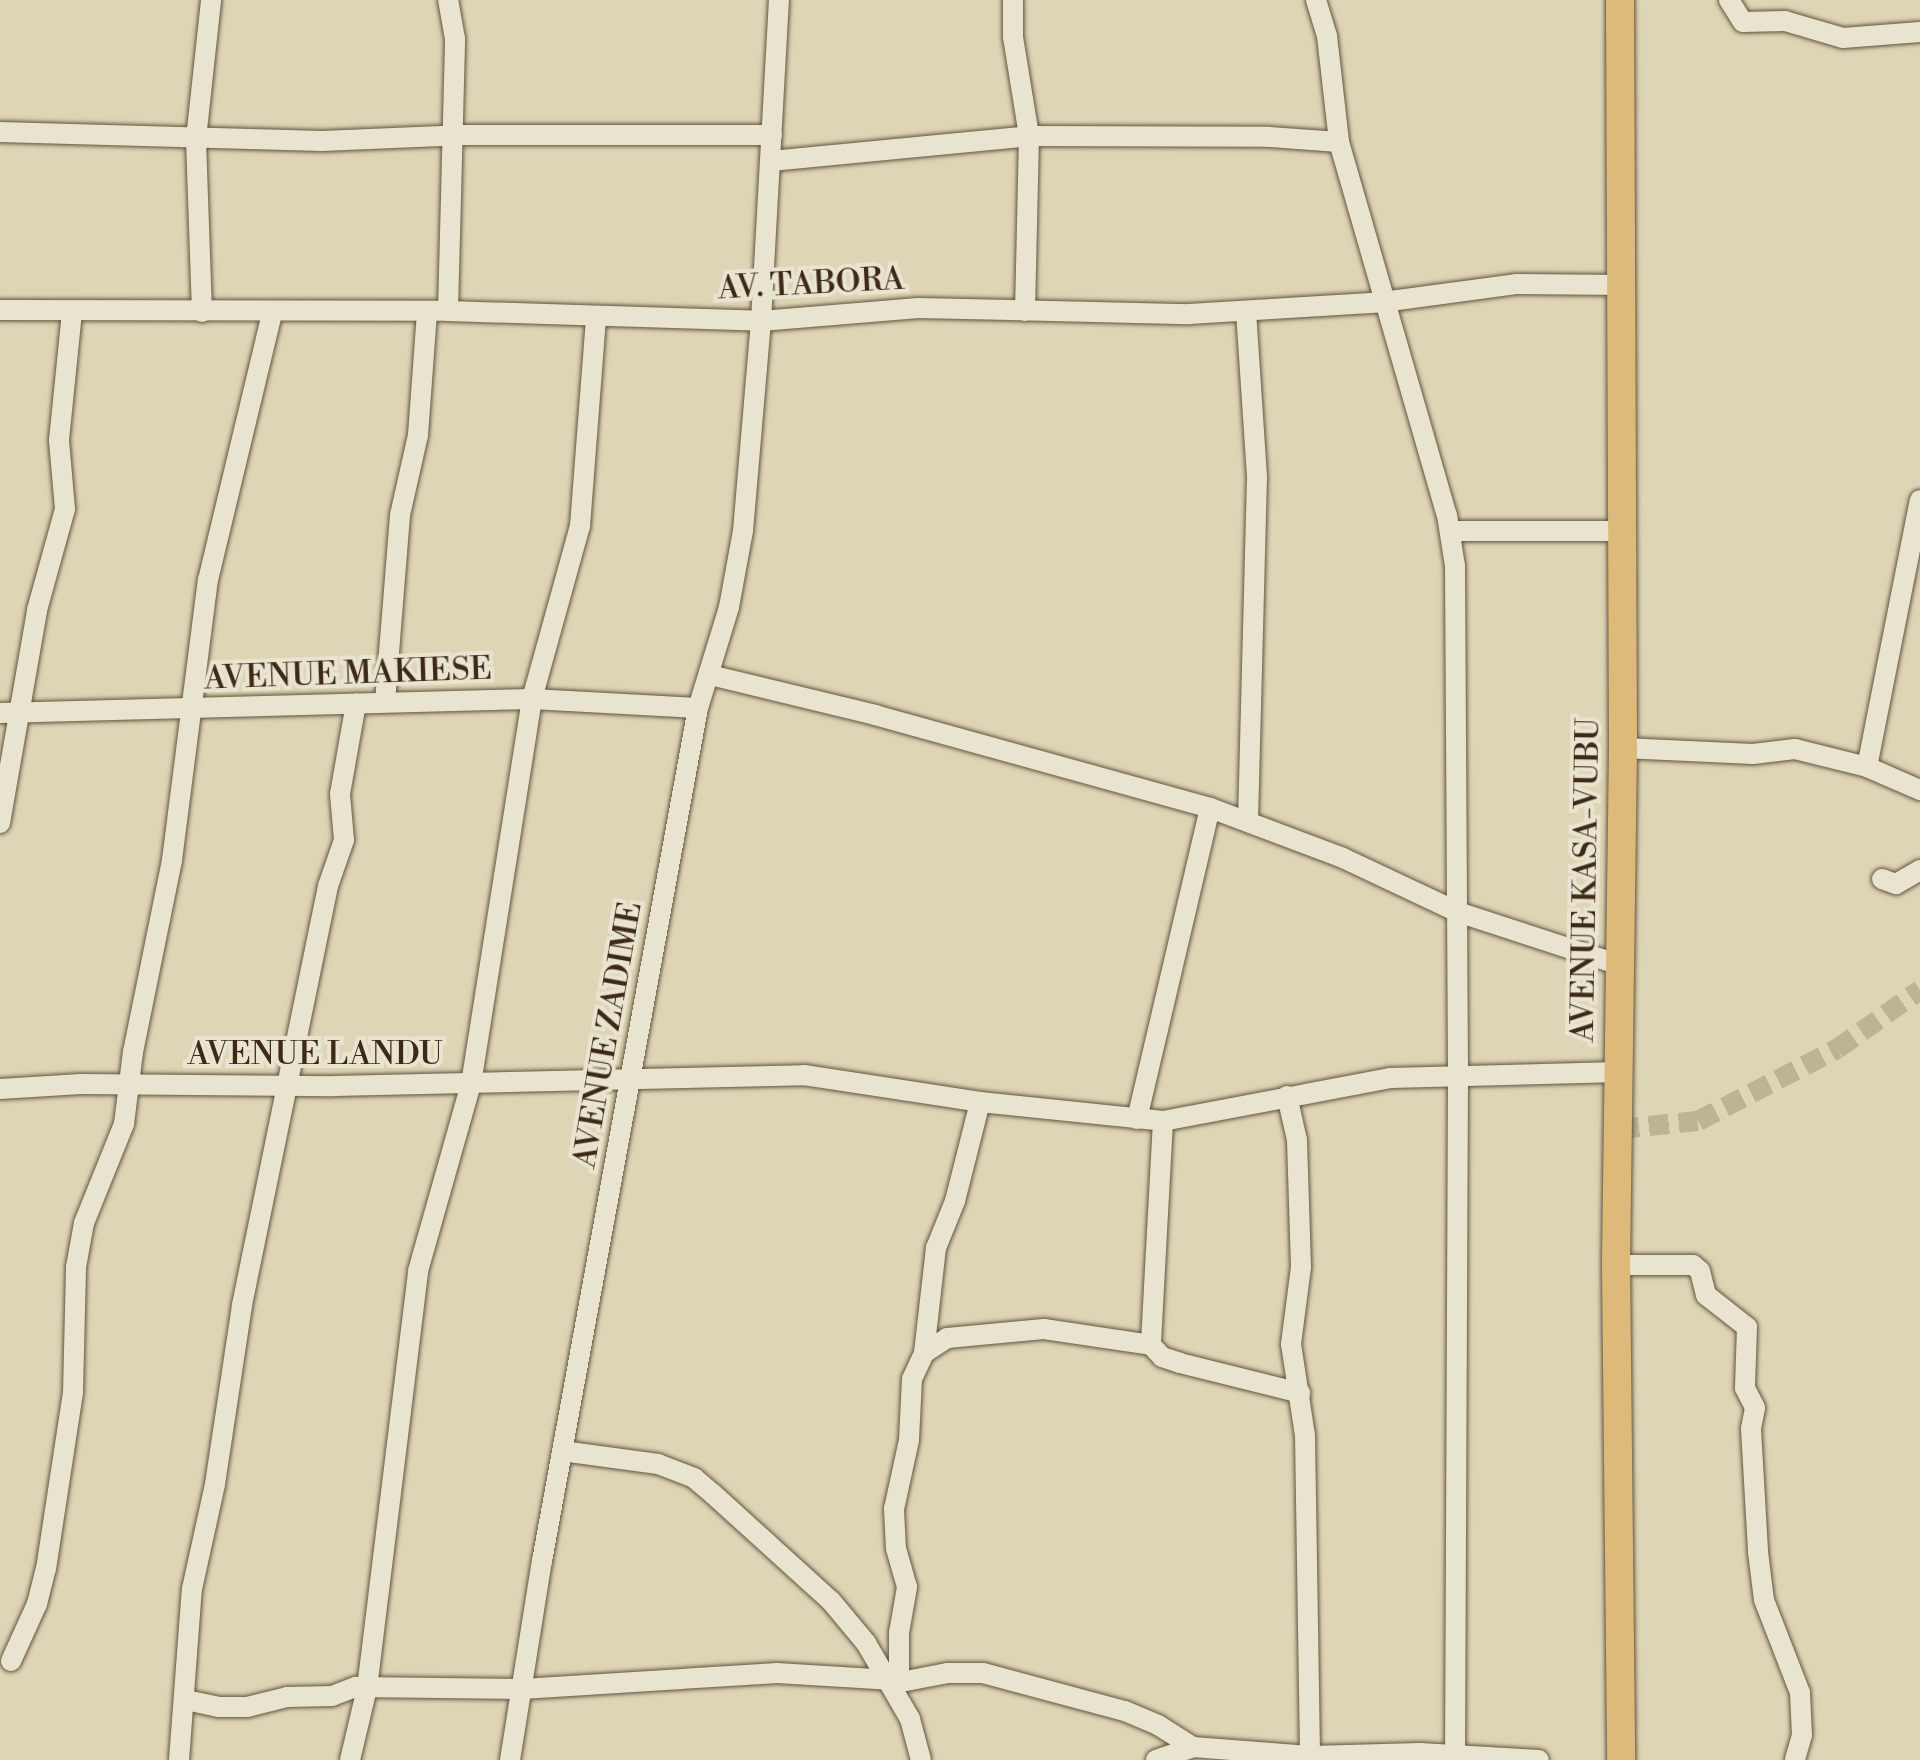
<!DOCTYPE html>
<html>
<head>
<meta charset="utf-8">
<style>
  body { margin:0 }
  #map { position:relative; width:1920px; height:1760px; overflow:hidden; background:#ddd5b5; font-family:"Libre Bodoni",serif }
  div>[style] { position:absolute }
  .minor-tunnel>* { height:20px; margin-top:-10px; transform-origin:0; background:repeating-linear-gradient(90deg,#bdb395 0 20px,transparent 0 30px) }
  .roads { filter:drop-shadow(0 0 2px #64543e) drop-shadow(0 0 2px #64543e) }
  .minor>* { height:20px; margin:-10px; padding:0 10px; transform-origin:10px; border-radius:10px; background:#e9e4cf }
  .highway>* { height:28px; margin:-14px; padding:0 14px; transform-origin:14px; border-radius:14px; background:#deba7a }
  span { translate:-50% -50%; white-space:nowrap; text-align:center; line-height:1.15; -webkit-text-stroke:8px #e9e4cf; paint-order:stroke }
  .street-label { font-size:32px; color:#3c2917 }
</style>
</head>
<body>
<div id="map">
  <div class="minor-tunnel">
    <i style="left:1619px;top:1129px;width:79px;rotate:-5.8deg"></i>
    <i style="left:1698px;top:1121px;width:157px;rotate:-27.4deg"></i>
    <i style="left:1837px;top:1049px;width:102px;rotate:-35.4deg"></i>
  </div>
  <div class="roads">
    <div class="minor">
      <i style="left:1013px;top:0;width:37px;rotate:90deg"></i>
      <i style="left:1013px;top:37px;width:100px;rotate:80.8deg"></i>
      <i style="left:1029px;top:136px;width:175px;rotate:91.3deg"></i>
      <i style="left:1316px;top:0;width:38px;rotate:73deg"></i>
      <i style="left:1327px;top:36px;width:107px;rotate:83.5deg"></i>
      <i style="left:1339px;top:142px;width:388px;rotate:73.9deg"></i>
      <i style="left:1447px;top:515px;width:52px;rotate:81.1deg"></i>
      <i style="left:1455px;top:566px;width:512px;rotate:89.66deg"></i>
      <i style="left:1458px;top:1078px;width:682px;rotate:90.25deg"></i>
      <i style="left:1729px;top:0;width:26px;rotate:58deg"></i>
      <i style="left:1743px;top:22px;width:42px;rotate:-1.4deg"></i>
      <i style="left:1785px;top:21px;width:60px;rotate:16.3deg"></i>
      <i style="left:1843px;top:38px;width:77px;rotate:-4.5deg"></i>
      <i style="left:0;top:132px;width:322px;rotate:1.6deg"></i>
      <i style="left:322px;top:141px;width:143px;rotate:-2.4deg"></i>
      <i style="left:465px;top:135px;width:307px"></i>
      <i style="left:771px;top:161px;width:259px;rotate:-5.5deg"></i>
      <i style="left:1029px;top:136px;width:240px;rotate:0.2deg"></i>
      <i style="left:1269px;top:137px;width:70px;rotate:4.1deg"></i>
      <i style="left:0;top:310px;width:448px;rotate:0.1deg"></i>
      <i style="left:448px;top:311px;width:313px;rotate:1.8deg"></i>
      <i style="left:761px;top:321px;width:158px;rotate:-4.7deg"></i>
      <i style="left:918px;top:308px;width:271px;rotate:1.3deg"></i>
      <i style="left:1189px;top:314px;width:194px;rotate:-3.5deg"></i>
      <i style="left:1383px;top:302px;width:134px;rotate:-7.7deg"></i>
      <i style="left:1516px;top:284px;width:108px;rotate:0.5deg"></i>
      <i style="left:448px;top:311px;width:272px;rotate:-88.5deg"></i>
      <i style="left:455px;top:39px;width:40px;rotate:-100deg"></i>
      <i style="left:1246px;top:311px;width:166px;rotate:86.2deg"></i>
      <i style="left:1257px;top:477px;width:344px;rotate:91.5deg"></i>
      <i style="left:202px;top:312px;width:173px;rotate:-92deg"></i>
      <i style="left:196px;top:139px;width:140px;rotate:-83.8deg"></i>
      <i style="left:1450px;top:531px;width:171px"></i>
      <i style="left:710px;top:675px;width:170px;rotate:13.6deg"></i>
      <i style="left:875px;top:715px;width:348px;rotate:15.5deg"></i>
      <i style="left:1210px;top:808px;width:142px;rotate:20.6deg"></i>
      <i style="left:1343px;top:858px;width:127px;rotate:25.2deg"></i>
      <i style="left:1458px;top:912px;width:170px;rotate:18.1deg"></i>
      <i style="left:385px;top:702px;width:188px;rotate:-85.4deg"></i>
      <i style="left:400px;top:515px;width:82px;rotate:-77.3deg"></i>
      <i style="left:418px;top:435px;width:123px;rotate:-85.8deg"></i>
      <i style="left:0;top:713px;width:532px;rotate:-1.51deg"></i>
      <i style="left:532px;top:699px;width:166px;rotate:3.1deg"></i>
      <i style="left:1623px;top:748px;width:130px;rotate:2.6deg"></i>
      <i style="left:1753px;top:754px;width:42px;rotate:-6.8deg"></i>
      <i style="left:1795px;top:749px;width:74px;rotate:14deg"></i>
      <i style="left:1867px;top:767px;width:58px;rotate:23.5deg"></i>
      <i style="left:1867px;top:767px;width:272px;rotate:-78.8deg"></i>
      <i style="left:0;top:823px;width:216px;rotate:-80.1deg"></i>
      <i style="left:37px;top:610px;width:105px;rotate:-74.5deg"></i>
      <i style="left:65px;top:509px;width:69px;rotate:-95deg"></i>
      <i style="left:59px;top:440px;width:130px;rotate:-84.2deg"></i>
      <i style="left:1882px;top:879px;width:15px;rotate:20deg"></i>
      <i style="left:1896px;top:884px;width:28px;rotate:-30deg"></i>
      <i style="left:0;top:1089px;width:81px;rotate:-3.5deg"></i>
      <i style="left:81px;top:1084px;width:253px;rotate:0.5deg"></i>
      <i style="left:334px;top:1086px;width:470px;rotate:-1.3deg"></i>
      <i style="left:804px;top:1075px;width:178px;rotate:8.7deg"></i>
      <i style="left:980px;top:1102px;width:184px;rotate:5.9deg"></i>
      <i style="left:1163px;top:1121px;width:232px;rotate:-10.7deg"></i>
      <i style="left:1391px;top:1078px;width:228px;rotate:-1.5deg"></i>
      <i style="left:1287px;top:1096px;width:45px;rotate:77.2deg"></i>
      <i style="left:1297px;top:1140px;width:127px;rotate:88.2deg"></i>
      <i style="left:1301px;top:1267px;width:78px;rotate:97.4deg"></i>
      <i style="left:1291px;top:1344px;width:92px;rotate:81.3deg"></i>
      <i style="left:1305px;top:1435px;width:325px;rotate:89.1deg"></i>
      <i style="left:1137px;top:1119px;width:319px;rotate:-76.8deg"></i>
      <i style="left:1163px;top:1121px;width:224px;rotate:93.1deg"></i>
      <i style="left:1151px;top:1345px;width:16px;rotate:47deg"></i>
      <i style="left:1162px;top:1357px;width:19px;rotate:18deg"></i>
      <i style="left:1180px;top:1363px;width:124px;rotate:14deg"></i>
      <i style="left:1616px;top:1265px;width:77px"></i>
      <i style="left:1693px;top:1265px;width:9px;rotate:41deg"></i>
      <i style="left:1700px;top:1271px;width:25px;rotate:76deg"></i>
      <i style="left:1706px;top:1295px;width:52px;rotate:38deg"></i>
      <i style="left:1747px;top:1327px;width:61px;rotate:91.9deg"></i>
      <i style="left:1745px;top:1388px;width:22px;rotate:63deg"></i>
      <i style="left:1755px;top:1408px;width:21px;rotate:101deg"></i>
      <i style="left:1751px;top:1429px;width:123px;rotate:86.7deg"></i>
      <i style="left:1758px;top:1552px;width:48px;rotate:82.9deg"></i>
      <i style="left:1764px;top:1600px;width:100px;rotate:68.8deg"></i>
      <i style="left:1800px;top:1693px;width:42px;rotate:87.3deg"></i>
      <i style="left:1802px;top:1735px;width:26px;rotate:106deg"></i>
      <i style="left:924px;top:1353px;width:106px;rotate:-83.5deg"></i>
      <i style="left:936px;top:1248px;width:51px;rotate:-68deg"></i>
      <i style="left:955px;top:1201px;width:102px;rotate:-75.8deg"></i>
      <i style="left:562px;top:1451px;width:97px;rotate:7.7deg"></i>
      <i style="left:658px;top:1464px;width:39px;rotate:21deg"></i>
      <i style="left:694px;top:1478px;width:25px;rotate:40deg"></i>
      <i style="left:713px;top:1494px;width:159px;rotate:42.2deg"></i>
      <i style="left:831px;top:1601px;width:55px;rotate:50.2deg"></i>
      <i style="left:866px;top:1643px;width:88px;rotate:59.9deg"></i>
      <i style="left:910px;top:1719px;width:42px;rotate:75deg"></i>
      <i style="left:11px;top:1661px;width:63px;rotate:-65.5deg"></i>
      <i style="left:37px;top:1604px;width:36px;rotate:-76deg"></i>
      <i style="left:46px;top:1569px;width:179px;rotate:-81.3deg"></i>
      <i style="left:73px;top:1392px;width:125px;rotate:-88.6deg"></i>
      <i style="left:76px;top:1267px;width:45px;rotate:-79.7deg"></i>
      <i style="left:84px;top:1223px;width:107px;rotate:-68deg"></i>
      <i style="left:124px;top:1124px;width:73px;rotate:-82.9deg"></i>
      <i style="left:133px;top:1052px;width:196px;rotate:-78.5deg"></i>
      <i style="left:172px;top:860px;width:282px;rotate:-82.7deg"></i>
      <i style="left:208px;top:580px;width:274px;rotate:-76.5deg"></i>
      <i style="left:890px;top:1681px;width:17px;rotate:-57deg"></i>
      <i style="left:899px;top:1667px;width:34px;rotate:-90deg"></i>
      <i style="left:899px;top:1633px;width:47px;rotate:-80.1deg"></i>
      <i style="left:907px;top:1587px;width:40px;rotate:-106deg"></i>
      <i style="left:896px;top:1549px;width:40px;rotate:-92.9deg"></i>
      <i style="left:894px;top:1509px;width:71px;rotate:-77.7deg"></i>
      <i style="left:909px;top:1440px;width:61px;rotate:-87.2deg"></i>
      <i style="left:912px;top:1379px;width:29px;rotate:-65deg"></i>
      <i style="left:924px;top:1353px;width:27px;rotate:-33deg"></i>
      <i style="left:947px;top:1338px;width:97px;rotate:-5.3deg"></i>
      <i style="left:1044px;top:1329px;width:108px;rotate:8.5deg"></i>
      <i style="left:186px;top:1700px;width:33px;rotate:12deg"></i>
      <i style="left:218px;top:1707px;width:29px"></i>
      <i style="left:247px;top:1707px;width:41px;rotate:-14deg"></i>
      <i style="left:287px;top:1697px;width:45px;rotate:-1.3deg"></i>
      <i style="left:332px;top:1696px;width:26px;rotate:-21deg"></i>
      <i style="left:356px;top:1687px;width:166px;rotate:0.7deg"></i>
      <i style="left:522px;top:1689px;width:256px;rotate:-3.6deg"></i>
      <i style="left:777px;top:1673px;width:129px;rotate:3.5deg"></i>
      <i style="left:906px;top:1681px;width:43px;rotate:-10.8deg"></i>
      <i style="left:948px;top:1673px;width:35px"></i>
      <i style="left:983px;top:1673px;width:147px;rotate:15deg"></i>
      <i style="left:1125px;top:1711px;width:36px;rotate:23deg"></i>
      <i style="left:1158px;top:1725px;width:41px;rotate:32.2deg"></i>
      <i style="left:179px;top:1760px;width:171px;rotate:-85.7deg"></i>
      <i style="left:192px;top:1589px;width:107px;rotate:-77.6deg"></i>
      <i style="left:215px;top:1484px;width:181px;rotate:-81.4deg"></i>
      <i style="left:242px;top:1305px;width:428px;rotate:-78.4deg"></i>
      <i style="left:328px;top:886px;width:49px;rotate:-70.8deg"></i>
      <i style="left:344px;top:840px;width:46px;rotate:-95deg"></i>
      <i style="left:340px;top:794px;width:92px;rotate:-80deg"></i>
      <i style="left:350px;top:1760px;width:74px;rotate:-76.7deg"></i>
      <i style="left:367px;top:1688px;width:420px;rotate:-83deg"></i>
      <i style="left:418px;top:1271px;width:194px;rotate:-74.2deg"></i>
      <i style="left:471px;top:1084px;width:390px;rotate:-81deg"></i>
      <i style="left:532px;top:699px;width:180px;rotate:-74.5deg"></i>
      <i style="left:580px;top:526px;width:209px;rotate:-85.6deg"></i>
      <i style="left:510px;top:1760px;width:202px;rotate:-80.9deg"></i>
      <i style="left:542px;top:1561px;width:867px;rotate:-79.64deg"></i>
      <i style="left:698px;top:708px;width:106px;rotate:-72.9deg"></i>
      <i style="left:729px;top:607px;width:77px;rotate:-79.6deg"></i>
      <i style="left:743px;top:531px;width:211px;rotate:-85.1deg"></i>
      <i style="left:761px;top:321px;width:322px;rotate:-86.8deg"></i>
      <i style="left:1156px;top:1760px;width:39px;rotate:-19deg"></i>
      <i style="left:1193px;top:1747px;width:117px;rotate:4.4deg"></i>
      <i style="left:1310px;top:1756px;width:110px;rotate:-1.6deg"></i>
      <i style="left:1420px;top:1753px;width:119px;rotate:3.4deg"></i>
    </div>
    <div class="highway">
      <i style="left:1620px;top:0;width:748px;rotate:89.77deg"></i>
      <i style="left:1623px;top:748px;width:517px;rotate:90.78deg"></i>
      <i style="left:1616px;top:1265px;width:495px;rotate:89.4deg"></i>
    </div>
  </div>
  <div class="street-label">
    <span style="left:811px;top:284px;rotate:-3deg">AV. TABORA</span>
    <span style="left:348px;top:674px;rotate:-2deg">AVENUE MAKIESE</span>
    <span style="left:1586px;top:880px;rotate:-89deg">AVENUE KASA-VUBU</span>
    <span style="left:608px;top:1035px;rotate:-80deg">AVENUE ZADIME</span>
    <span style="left:315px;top:1054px">AVENUE LANDU</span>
  </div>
</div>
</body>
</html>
